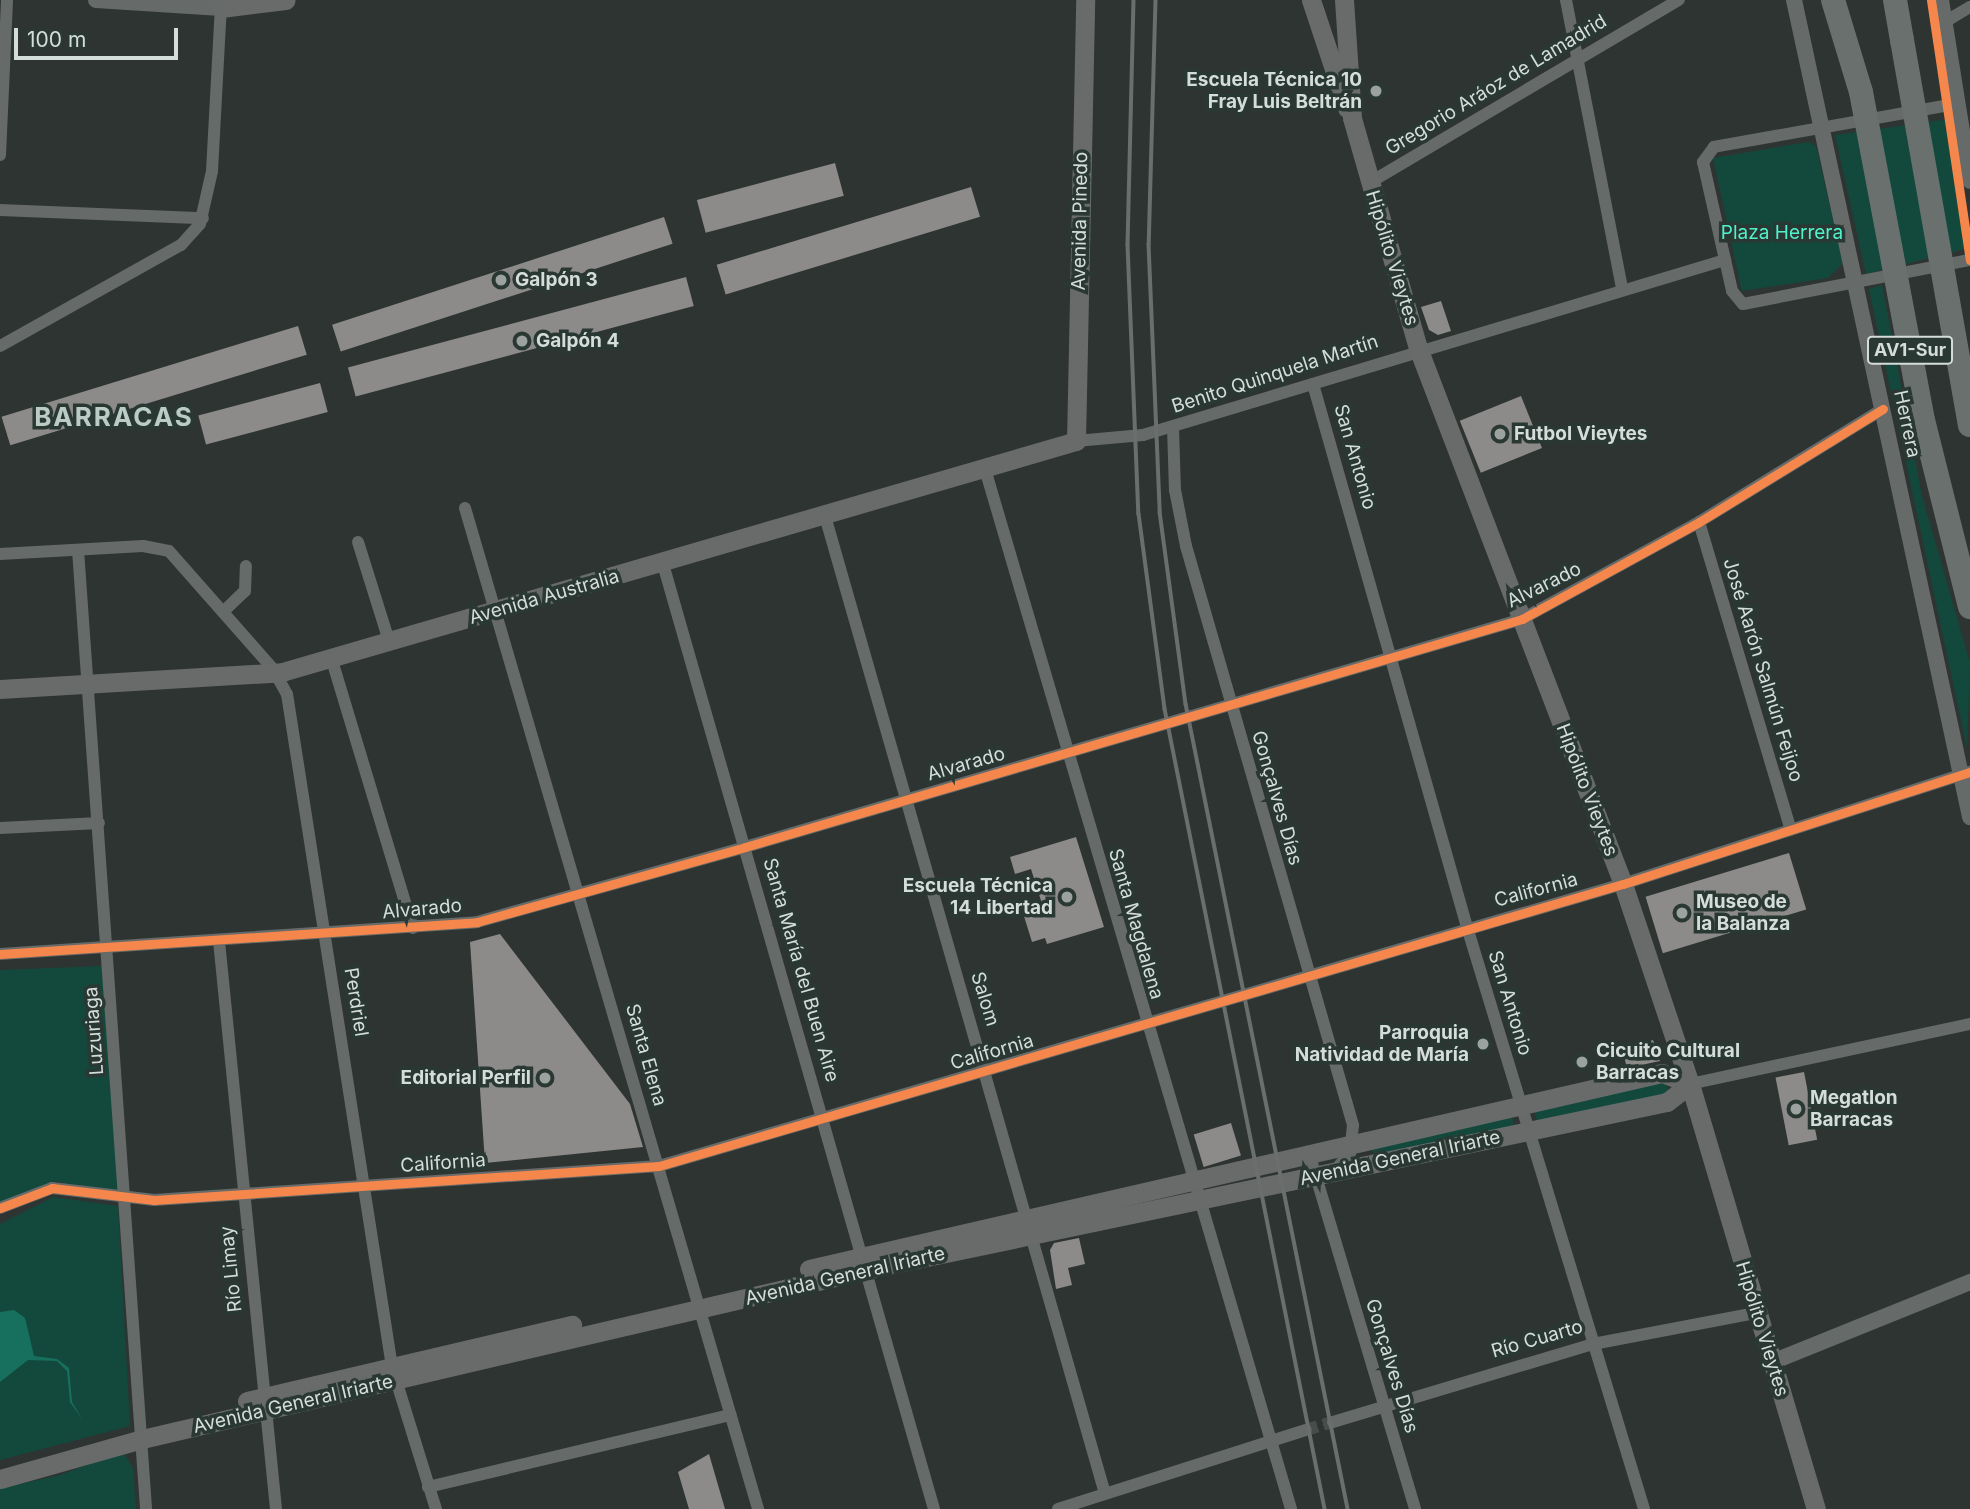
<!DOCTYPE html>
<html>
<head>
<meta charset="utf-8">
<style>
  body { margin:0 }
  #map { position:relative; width:1970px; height:1509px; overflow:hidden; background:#2e3432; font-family:Inter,sans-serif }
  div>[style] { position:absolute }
  .green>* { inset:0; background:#13493c }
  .water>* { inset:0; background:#17705d }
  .building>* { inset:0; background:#8c8b89; transform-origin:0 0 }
  .minor-tunnel>* { height:12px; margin-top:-6px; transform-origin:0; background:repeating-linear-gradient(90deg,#474d4b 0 12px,transparent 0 18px) }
  .minor>* { height:12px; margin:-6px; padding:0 6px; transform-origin:6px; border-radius:6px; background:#666a68 }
  .tertiary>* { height:16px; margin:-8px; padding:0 8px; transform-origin:8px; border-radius:8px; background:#666a68 }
  .secondary>* { height:19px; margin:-9.5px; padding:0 9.5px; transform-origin:9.5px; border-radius:9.5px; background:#686b6a }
  .motorway>* { height:24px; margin:-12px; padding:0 12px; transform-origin:12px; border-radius:12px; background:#6a706e }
  .rail>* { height:3.5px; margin:-1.75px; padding:0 1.75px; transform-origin:1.75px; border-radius:1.75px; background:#6a6e6d }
  .motorway-bridge>* { height:24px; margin:-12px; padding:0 12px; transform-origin:12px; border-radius:12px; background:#6a706e }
  .cycleway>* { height:9px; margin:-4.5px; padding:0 4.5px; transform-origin:4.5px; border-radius:4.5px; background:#f5874c }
  .dots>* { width:19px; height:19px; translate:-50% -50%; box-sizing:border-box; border:4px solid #2a3833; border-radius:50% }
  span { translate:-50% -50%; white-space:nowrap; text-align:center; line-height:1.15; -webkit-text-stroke:7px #2a3833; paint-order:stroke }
  .shield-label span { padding:2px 5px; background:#2a3833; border:2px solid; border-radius:5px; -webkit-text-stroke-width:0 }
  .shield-label { font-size:18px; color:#d5ddda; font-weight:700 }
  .poi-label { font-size:19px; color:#d5ddda; font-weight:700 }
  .right { translate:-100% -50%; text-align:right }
  .left { translate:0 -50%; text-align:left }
  .street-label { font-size:19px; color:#d5ddda }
  .park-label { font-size:19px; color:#51f1cc }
  .district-label { font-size:26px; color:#bbcbc6; font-weight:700; letter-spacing:2px }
  .scale { position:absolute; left:14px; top:28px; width:164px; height:32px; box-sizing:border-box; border:4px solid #d5ddda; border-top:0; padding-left:9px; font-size:21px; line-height:24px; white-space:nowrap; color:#d5ddda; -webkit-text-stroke:5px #2a3833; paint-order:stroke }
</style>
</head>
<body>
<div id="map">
  <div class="green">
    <i style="clip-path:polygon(1950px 119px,1969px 248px,1866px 274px,1835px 135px)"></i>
    <i style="clip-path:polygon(1808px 142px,1816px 146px,1843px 263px,1828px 278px,1742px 291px,1713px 158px)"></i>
    <i style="clip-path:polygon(1882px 285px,1922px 496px,1970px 663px,1967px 748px,1869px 289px)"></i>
    <i style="clip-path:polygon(102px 966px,119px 1192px,53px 1181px,0 1206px,0 970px)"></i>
    <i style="clip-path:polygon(1664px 1079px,1670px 1094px,1538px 1123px,1535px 1115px,1536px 1110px)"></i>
    <i style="clip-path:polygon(1511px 1114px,1514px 1126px,1377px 1155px,1371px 1150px,1371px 1145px)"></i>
    <i style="clip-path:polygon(53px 1197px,118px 1206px,130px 1426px,0 1460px,0 1224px)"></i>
    <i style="clip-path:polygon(123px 1452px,133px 1468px,136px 1509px,0 1509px,0 1488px,57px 1476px)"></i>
  </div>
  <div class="water">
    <i style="clip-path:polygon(14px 1310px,25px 1318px,34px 1356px,57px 1359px,69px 1368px,72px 1402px,82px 1419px,70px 1402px,67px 1371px,57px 1361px,28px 1360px,0 1382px,0 1312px)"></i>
  </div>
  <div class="building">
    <i style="left:835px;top:163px;width:34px;height:143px;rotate:75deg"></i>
    <i style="left:971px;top:187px;width:31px;height:266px;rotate:73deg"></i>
    <i style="left:664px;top:217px;width:28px;height:349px;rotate:72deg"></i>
    <i style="left:686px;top:277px;width:30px;height:350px;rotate:75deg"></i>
    <i style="clip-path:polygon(1441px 301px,1451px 331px,1438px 335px,1429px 330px,1421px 307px)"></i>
    <i style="left:298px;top:326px;width:30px;height:310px;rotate:73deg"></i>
    <i style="left:320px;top:383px;width:30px;height:126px;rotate:75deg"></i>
    <i style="left:1521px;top:396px;width:56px;height:66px;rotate:68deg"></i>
    <i style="clip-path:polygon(1076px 837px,1104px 927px,1047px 944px,1045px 938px,1032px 942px,1023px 913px,1043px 907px,1031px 869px,1015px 874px,1010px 857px)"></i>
    <i style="left:1789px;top:853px;width:59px;height:150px;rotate:73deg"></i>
    <i style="clip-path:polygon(500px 934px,630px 1104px,643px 1147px,485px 1163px,470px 942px)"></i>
    <i style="clip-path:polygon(1653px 1040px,1660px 1061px,1627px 1068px,1622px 1049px)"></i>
    <i style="left:1804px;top:1072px;width:69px;height:29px;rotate:79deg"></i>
    <i style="left:1231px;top:1123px;width:34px;height:39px;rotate:73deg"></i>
    <i style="clip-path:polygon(1079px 1238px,1085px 1264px,1068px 1268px,1072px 1285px,1056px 1289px,1050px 1250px,1054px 1243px)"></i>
    <i style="clip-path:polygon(709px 1454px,725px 1509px,689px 1509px,678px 1472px)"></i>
  </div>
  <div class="minor-tunnel">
    <i style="left:1306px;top:1430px;width:28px;rotate:-17deg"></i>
  </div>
  <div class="minor">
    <i style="left:1566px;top:0;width:294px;rotate:79deg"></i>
    <i style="left:1943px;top:23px;width:31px;rotate:-31deg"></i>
    <i style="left:1955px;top:104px;width:245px;rotate:169.9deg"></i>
    <i style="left:1714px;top:147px;width:19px;rotate:126deg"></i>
    <i style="left:1703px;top:162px;width:132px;rotate:77.3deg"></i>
    <i style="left:1732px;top:291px;width:17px;rotate:50deg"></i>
    <i style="left:1743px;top:304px;width:231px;rotate:-11deg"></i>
    <i style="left:0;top:155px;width:155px;rotate:-87.4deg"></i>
    <i style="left:1369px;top:183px;width:360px;rotate:-30.6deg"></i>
    <i style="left:0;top:210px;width:203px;rotate:2.3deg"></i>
    <i style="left:0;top:346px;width:207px;rotate:-29.2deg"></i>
    <i style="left:181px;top:245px;width:28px;rotate:-48deg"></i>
    <i style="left:200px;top:224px;width:54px;rotate:-77.2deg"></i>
    <i style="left:212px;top:171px;width:168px;rotate:-86.9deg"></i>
    <i style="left:1313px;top:384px;width:564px;rotate:74.17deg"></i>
    <i style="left:1467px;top:927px;width:608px;rotate:73.08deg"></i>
    <i style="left:1173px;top:427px;width:63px;rotate:88.2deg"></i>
    <i style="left:1175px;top:490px;width:57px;rotate:78.9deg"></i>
    <i style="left:1186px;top:546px;width:603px;rotate:73.91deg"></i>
    <i style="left:1353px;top:1125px;width:28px;rotate:96deg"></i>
    <i style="left:1350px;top:1153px;width:21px;rotate:131deg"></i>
    <i style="left:1076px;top:441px;width:67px;rotate:-5.1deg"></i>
    <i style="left:1143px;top:435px;width:608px;rotate:-16.74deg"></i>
    <i style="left:985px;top:469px;width:1084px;rotate:73.6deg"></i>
    <i style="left:465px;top:508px;width:1043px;rotate:73.68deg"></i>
    <i style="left:825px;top:516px;width:1017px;rotate:74.02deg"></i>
    <i style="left:1699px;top:522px;width:321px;rotate:73.4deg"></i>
    <i style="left:358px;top:542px;width:104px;rotate:72.6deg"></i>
    <i style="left:78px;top:550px;width:961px;rotate:85.94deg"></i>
    <i style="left:0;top:554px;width:143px;rotate:-3.2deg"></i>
    <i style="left:143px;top:546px;width:26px;rotate:11deg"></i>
    <i style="left:169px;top:551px;width:157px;rotate:48.6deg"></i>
    <i style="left:273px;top:669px;width:29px;rotate:61deg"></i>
    <i style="left:287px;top:694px;width:681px;rotate:81.13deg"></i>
    <i style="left:392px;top:1367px;width:149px;rotate:72.8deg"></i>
    <i style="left:663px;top:564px;width:983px;rotate:74deg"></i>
    <i style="left:223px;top:612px;width:30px;rotate:-44deg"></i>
    <i style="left:245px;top:591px;width:25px;rotate:-88deg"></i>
    <i style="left:331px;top:657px;width:283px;rotate:73.2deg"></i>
    <i style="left:0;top:828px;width:99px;rotate:-2.9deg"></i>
    <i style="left:219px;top:941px;width:571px;rotate:84.27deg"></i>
    <i style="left:0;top:954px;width:478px;rotate:-3.8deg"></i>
    <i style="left:477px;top:922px;width:278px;rotate:-15.6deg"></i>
    <i style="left:745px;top:847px;width:810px;rotate:-16.35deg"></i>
    <i style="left:1522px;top:619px;width:202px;rotate:-28.7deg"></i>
    <i style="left:1699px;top:522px;width:216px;rotate:-31.6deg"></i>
    <i style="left:1690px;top:1084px;width:286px;rotate:-12.1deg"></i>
    <i style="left:1309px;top:1153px;width:371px;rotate:73.4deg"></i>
    <i style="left:0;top:1208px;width:56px;rotate:-21deg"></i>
    <i style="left:52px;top:1188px;width:103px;rotate:6.7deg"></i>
    <i style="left:154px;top:1200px;width:506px;rotate:-3.85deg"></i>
    <i style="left:659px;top:1166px;width:1004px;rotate:-16.31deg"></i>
    <i style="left:1623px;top:884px;width:365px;rotate:-17.9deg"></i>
    <i style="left:1333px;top:1422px;width:271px;rotate:-16.7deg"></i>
    <i style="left:1593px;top:1344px;width:166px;rotate:-10.8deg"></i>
    <i style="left:428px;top:1487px;width:311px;rotate:-13.4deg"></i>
    <i style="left:1058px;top:1509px;width:260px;rotate:-17.7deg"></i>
  </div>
  <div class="tertiary">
    <i style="left:96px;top:0;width:125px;rotate:3.7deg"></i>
    <i style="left:1794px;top:0;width:836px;rotate:77.84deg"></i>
    <i style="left:1941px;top:0;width:183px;rotate:80.9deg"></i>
    <i style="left:1772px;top:1362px;width:214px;rotate:-22deg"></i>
  </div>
  <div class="secondary">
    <i style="left:1311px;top:0;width:114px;rotate:71.6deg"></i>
    <i style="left:1344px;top:0;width:118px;rotate:86.1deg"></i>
    <i style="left:1352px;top:118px;width:239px;rotate:74deg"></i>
    <i style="left:1418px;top:348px;width:574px;rotate:69.07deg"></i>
    <i style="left:1623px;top:884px;width:211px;rotate:71.5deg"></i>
    <i style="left:1690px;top:1084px;width:443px;rotate:73.5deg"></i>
    <i style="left:221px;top:8px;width:65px;rotate:-7deg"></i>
    <i style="left:0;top:689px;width:283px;rotate:-3.4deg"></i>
    <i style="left:282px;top:672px;width:827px;rotate:-16.22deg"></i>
    <i style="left:1076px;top:441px;width:441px;rotate:-88.8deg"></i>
    <i style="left:809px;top:1269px;width:875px;rotate:-12.94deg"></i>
    <i style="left:1662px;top:1073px;width:30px;rotate:21deg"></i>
    <i style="left:247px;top:1401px;width:334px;rotate:-13.2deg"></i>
    <i style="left:0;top:1479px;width:148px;rotate:-15.7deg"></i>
    <i style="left:142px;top:1439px;width:747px;rotate:-13.16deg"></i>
    <i style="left:869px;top:1269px;width:815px;rotate:-11.82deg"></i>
    <i style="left:1667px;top:1102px;width:29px;rotate:-38deg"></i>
  </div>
  <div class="motorway">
    <i style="left:1833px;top:0;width:96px;rotate:73.1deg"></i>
    <i style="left:1895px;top:0;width:41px;rotate:80.1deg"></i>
  </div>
  <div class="rail">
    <i style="left:1134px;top:0;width:245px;rotate:91.4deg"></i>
    <i style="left:1128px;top:245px;width:269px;rotate:87.7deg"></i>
    <i style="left:1139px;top:514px;width:197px;rotate:82.4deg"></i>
    <i style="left:1165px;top:709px;width:816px;rotate:78.69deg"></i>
    <i style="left:1156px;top:0;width:244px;rotate:91.6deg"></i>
    <i style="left:1149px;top:244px;width:268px;rotate:87.6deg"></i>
    <i style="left:1160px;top:512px;width:194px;rotate:82.3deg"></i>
    <i style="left:1186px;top:704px;width:821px;rotate:78.62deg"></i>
  </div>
  <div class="motorway-bridge">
    <i style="left:1902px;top:40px;width:391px;rotate:80deg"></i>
    <i style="left:1861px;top:92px;width:334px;rotate:79.3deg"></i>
    <i style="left:1923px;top:420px;width:193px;rotate:75.9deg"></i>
  </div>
  <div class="cycleway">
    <i style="left:1931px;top:0;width:263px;rotate:81.5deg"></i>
    <i style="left:0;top:954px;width:478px;rotate:-3.8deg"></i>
    <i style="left:477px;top:922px;width:278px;rotate:-15.6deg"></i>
    <i style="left:745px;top:847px;width:810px;rotate:-16.35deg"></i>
    <i style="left:1522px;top:619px;width:202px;rotate:-28.7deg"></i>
    <i style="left:1699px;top:522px;width:216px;rotate:-31.6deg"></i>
    <i style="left:0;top:1208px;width:56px;rotate:-21deg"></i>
    <i style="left:52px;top:1188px;width:103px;rotate:6.7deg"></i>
    <i style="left:154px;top:1200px;width:506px;rotate:-3.85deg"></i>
    <i style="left:659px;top:1166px;width:1004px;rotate:-16.31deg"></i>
    <i style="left:1623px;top:884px;width:365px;rotate:-17.9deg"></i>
  </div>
  <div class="dots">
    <i style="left:1376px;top:91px;background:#9ba29f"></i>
    <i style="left:501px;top:280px;background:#9ba29f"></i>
    <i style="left:522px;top:341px;background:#9ba29f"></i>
    <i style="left:1500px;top:434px;background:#9ba29f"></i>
    <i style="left:1067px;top:897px;background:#9ba29f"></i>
    <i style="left:1682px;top:913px;background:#9ba29f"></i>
    <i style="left:1483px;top:1044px;background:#9ba29f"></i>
    <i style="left:1582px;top:1062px;background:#9ba29f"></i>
    <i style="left:545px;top:1078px;background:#9ba29f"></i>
    <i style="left:1796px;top:1109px;background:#9ba29f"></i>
  </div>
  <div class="shield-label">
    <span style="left:1910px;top:350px">AV1-Sur</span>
  </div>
  <div class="poi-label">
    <span class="right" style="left:1362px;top:91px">Escuela Técnica 10<br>Fray Luis Beltrán</span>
    <span class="left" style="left:515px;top:280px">Galpón 3</span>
    <span class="left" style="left:536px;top:341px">Galpón 4</span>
    <span class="left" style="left:1514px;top:434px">Futbol Vieytes</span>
    <span class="right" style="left:1053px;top:897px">Escuela Técnica<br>14 Libertad</span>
    <span class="left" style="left:1696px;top:913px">Museo de<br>la Balanza</span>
    <span class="right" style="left:1469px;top:1044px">Parroquia<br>Natividad de María</span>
    <span class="left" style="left:1596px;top:1062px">Cicuito Cultural<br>Barracas</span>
    <span class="right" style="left:531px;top:1078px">Editorial Perfil</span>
    <span class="left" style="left:1810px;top:1109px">Megatlon<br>Barracas</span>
  </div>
  <div class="street-label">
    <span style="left:1496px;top:85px;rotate:-31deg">Gregorio Aráoz de Lamadrid</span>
    <span style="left:1080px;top:221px;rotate:-89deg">Avenida Pinedo</span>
    <span style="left:1392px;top:258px;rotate:73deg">Hipólito Vieytes</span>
    <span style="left:1275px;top:374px;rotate:-18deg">Benito Quinquela Martín</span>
    <span style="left:1907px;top:424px;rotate:78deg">Herrera</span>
    <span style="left:1355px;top:457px;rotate:74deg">San Antonio</span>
    <span style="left:1544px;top:585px;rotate:-26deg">Alvarado</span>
    <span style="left:544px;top:597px;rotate:-16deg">Avenida Australia</span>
    <span style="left:1763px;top:670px;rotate:73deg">José Aarón Salmún Feijoo</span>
    <span style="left:966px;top:764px;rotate:-16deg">Alvarado</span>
    <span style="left:1587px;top:790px;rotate:69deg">Hipólito Vieytes</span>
    <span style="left:1277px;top:798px;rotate:74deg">Gonçalves Días</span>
    <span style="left:1536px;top:890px;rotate:-15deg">California</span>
    <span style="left:422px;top:909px;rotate:-5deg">Alvarado</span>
    <span style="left:1136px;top:924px;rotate:74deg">Santa Magdalena</span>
    <span style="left:801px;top:970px;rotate:74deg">Santa María del Buen Aire</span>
    <span style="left:985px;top:999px;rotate:73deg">Salom</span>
    <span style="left:356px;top:1002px;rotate:81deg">Perdriel</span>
    <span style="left:1510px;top:1003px;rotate:73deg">San Antonio</span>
    <span style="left:94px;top:1031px;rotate:-94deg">Luzuriaga</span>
    <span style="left:992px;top:1052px;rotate:-16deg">California</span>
    <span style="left:646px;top:1055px;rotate:74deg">Santa Elena</span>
    <span style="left:1400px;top:1158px;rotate:-12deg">Avenida General Iriarte</span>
    <span style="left:443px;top:1163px;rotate:-4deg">California</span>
    <span style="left:231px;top:1269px;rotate:-96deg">Río Limay</span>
    <span style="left:845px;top:1276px;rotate:-13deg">Avenida General Iriarte</span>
    <span style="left:1762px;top:1329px;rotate:73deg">Hipólito Vieytes</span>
    <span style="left:1537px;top:1339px;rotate:-16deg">Río Cuarto</span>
    <span style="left:1392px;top:1366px;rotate:73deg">Gonçalves Días</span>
    <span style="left:293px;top:1404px;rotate:-13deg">Avenida General Iriarte</span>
  </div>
  <div class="park-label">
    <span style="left:1782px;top:233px">Plaza Herrera</span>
  </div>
  <div class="district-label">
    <span style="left:114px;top:417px">BARRACAS</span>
  </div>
  <div class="scale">100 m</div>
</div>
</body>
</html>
